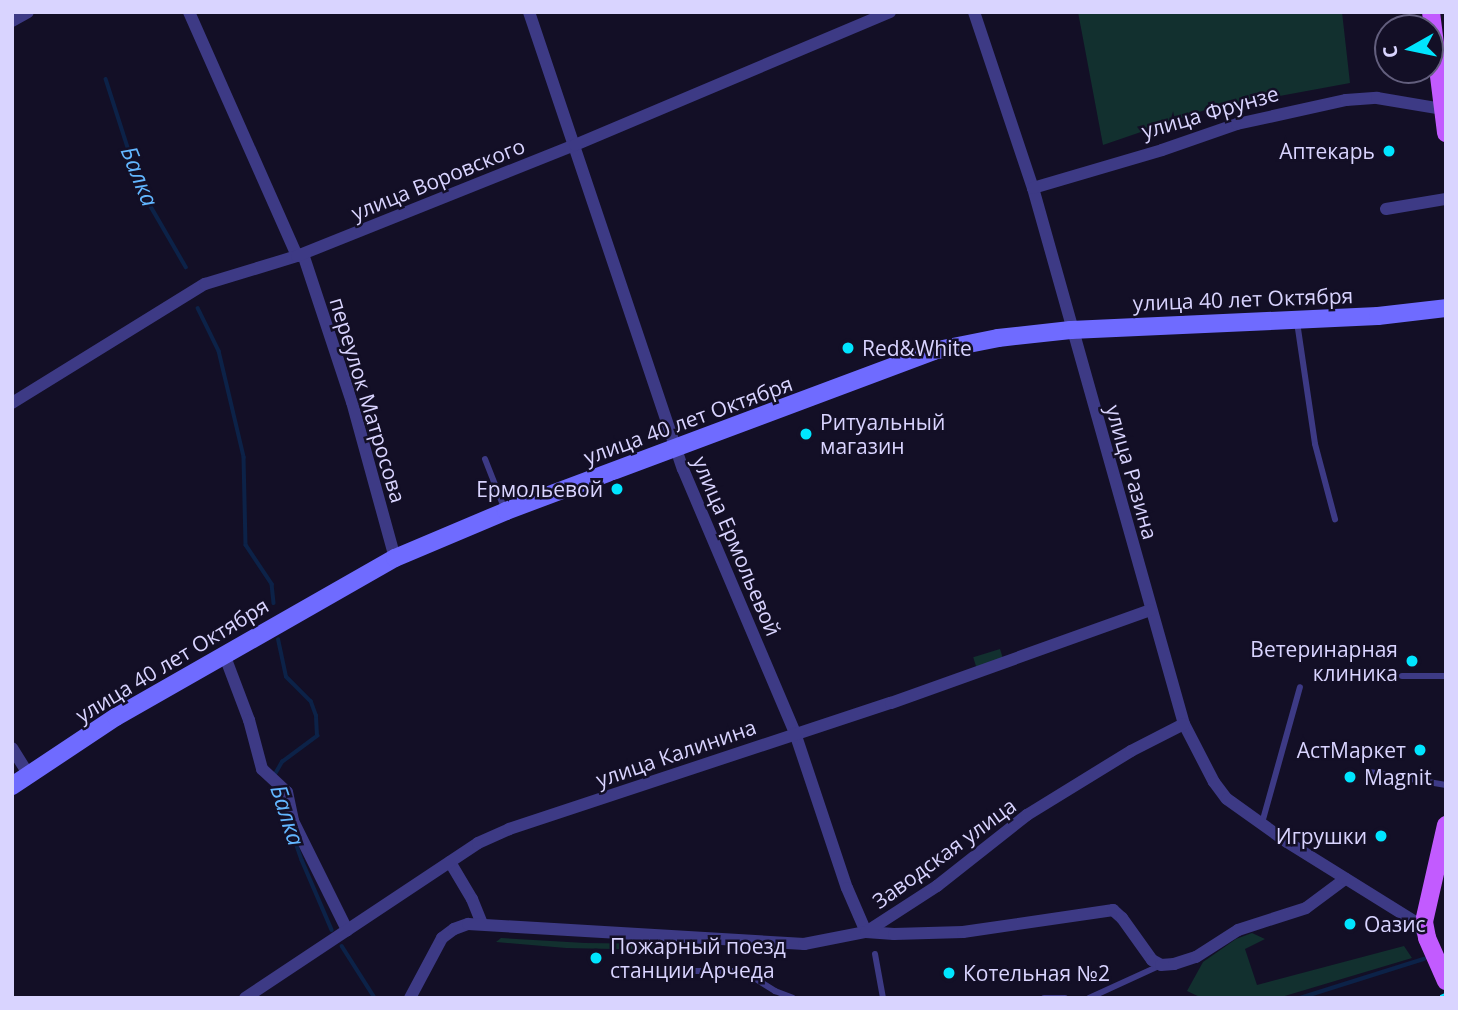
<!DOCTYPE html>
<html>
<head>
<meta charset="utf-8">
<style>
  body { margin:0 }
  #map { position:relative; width:1458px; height:1010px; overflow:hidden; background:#130f26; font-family:"Open Sans",sans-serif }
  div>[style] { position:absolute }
  .green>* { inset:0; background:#12302f; transform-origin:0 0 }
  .stream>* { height:3.5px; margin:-1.75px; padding:0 1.75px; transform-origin:1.75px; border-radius:1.75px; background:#0c2248 }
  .lane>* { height:6px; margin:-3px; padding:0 3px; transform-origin:3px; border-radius:3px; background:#3d3a85 }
  .street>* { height:12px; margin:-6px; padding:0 6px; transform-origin:6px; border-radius:6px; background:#3d3a85 }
  .secondary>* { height:18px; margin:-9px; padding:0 9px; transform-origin:9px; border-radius:9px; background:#6f6bff }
  .primary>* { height:18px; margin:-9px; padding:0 9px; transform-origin:9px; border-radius:9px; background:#c25bff }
  .rail>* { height:6px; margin-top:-3px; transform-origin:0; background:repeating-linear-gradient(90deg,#130f26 0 10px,#00e5ff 0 20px); box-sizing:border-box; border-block:2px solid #00e5ff }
  .dots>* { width:19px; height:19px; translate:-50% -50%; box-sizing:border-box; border:4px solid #130f26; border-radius:50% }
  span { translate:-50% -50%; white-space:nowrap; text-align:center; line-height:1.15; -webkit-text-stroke:5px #130f26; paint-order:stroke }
  .street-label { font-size:21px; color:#d9d4ff }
  .poi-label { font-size:21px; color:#d9d4ff }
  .right { translate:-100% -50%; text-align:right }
  .left { translate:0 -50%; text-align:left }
  .water-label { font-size:23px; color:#62b6ff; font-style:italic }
  .frame { position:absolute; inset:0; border:14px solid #d9d4ff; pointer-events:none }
  .north { position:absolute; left:1374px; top:14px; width:70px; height:70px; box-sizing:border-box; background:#130f26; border:2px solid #625e7d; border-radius:50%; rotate:261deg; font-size:19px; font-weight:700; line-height:28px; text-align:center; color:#d9d4ff }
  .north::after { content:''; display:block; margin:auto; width:24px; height:32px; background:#00e5ff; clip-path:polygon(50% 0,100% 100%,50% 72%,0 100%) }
</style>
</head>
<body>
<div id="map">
  <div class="green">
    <i style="clip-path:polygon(1078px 12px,1342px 12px,1350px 83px,1208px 109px,1103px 145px)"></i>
    <i style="left:1000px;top:649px;width:10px;height:28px;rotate:73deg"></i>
    <i style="clip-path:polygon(1252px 933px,1265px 939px,1245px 949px,1257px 985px,1404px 946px,1412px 958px,1278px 998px,1202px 998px,1187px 991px,1203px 962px,1236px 939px)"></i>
    <i style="clip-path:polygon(501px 938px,585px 943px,663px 944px,663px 950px,566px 948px,496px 942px)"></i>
  </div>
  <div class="stream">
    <i style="left:106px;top:79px;width:118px;rotate:72.2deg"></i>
    <i style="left:142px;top:191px;width:88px;rotate:59.9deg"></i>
    <i style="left:198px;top:308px;width:48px;rotate:64deg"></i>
    <i style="left:219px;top:351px;width:109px;rotate:76.7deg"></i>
    <i style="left:244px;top:457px;width:88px;rotate:88.7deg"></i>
    <i style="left:246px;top:545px;width:47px;rotate:56.3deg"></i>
    <i style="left:272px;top:584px;width:19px;rotate:84deg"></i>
    <i style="left:275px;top:774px;width:14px;rotate:-60deg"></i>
    <i style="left:282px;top:762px;width:44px;rotate:-36.6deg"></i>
    <i style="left:317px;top:736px;width:20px;rotate:-93deg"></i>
    <i style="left:316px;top:716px;width:15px;rotate:-110deg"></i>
    <i style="left:311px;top:702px;width:35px;rotate:-135deg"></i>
    <i style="left:286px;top:677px;width:38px;rotate:-102deg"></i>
    <i style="left:277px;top:789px;width:75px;rotate:70.6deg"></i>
    <i style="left:302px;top:860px;width:76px;rotate:66.8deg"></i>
    <i style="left:342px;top:946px;width:62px;rotate:57.6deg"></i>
    <i style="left:1300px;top:998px;width:130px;rotate:-17.5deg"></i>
  </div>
  <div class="lane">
    <i style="left:1297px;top:322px;width:123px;rotate:81.6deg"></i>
    <i style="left:1315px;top:444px;width:78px;rotate:75.1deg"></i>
    <i style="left:485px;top:459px;width:55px;rotate:68.6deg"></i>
    <i style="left:1402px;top:676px;width:44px"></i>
    <i style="left:1370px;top:772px;width:77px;rotate:9.7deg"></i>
    <i style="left:1262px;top:823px;width:141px;rotate:-74.4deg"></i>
    <i style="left:875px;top:954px;width:45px;rotate:79.7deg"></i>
    <i style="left:667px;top:971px;width:76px"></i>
    <i style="left:743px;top:971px;width:38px;rotate:32deg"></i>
    <i style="left:775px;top:991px;width:19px;rotate:21deg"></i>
    <i style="left:1044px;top:998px;width:21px"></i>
    <i style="left:1089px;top:998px;width:79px;rotate:-24.6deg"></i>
  </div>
  <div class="street">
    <i style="left:189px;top:12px;width:267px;rotate:66.1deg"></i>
    <i style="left:529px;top:12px;width:482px;rotate:71.4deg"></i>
    <i style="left:683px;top:469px;width:287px;rotate:67deg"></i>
    <i style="left:795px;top:733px;width:163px;rotate:71.5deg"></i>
    <i style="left:847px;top:888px;width:48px;rotate:66.6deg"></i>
    <i style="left:866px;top:932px;width:28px;rotate:4deg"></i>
    <i style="left:894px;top:934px;width:69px;rotate:-1.7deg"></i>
    <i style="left:963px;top:932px;width:152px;rotate:-8.3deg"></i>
    <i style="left:1113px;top:910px;width:12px;rotate:42deg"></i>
    <i style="left:1122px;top:918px;width:52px;rotate:54.5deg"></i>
    <i style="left:1152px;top:960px;width:10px;rotate:29deg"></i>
    <i style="left:1161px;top:965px;width:13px;rotate:-4deg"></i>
    <i style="left:1174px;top:964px;width:23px;rotate:-18deg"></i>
    <i style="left:1196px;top:957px;width:50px;rotate:-32.7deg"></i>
    <i style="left:1238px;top:930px;width:71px;rotate:-17.9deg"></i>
    <i style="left:1306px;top:908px;width:49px;rotate:-36.6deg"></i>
    <i style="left:974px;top:12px;width:186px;rotate:71.5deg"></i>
    <i style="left:1033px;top:188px;width:557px;rotate:74.27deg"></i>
    <i style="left:1184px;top:724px;width:65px;rotate:62.7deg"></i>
    <i style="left:1214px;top:782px;width:21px;rotate:53deg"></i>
    <i style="left:1227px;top:799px;width:74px;rotate:35.6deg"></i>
    <i style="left:1287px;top:842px;width:150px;rotate:31.9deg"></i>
    <i style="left:1414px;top:921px;width:18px;rotate:52deg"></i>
    <i style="left:12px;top:21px;width:18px;rotate:-29deg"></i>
    <i style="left:1033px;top:188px;width:134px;rotate:-16.4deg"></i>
    <i style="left:1162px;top:150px;width:79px;rotate:-19.1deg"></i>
    <i style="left:1237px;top:124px;width:112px;rotate:-12.4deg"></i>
    <i style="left:1346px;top:100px;width:31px;rotate:-4deg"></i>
    <i style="left:1377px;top:98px;width:67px;rotate:9.5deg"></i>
    <i style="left:1386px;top:209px;width:61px;rotate:-9.5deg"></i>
    <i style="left:303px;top:254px;width:156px;rotate:71.7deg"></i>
    <i style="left:352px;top:402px;width:162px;rotate:74.6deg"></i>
    <i style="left:12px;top:403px;width:227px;rotate:-31.7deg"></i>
    <i style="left:205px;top:284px;width:96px;rotate:-16.9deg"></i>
    <i style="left:297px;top:256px;width:299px;rotate:-21.8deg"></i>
    <i style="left:575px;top:145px;width:342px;rotate:-22.9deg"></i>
    <i style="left:224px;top:654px;width:71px;rotate:69.3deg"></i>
    <i style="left:249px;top:720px;width:51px;rotate:75.1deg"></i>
    <i style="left:262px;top:769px;width:34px;rotate:43deg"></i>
    <i style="left:287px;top:792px;width:30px;rotate:78deg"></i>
    <i style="left:293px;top:821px;width:122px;rotate:63.6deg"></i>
    <i style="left:12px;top:748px;width:32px;rotate:58deg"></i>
    <i style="left:450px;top:862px;width:43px;rotate:59.3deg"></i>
    <i style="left:472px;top:899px;width:27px;rotate:68deg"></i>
    <i style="left:245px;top:998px;width:280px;rotate:-33.6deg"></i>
    <i style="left:478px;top:843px;width:34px;rotate:-24deg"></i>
    <i style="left:509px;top:829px;width:402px;rotate:-18.3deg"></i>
    <i style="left:891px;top:703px;width:276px;rotate:-19.7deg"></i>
    <i style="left:410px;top:998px;width:68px;rotate:-61.9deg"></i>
    <i style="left:442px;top:938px;width:15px;rotate:-37deg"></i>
    <i style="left:454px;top:929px;width:15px;rotate:-20deg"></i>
    <i style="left:468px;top:924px;width:337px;rotate:3.4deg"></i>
    <i style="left:804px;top:944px;width:63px;rotate:-11deg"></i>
    <i style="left:866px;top:932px;width:85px;rotate:-32.9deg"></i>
    <i style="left:937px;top:886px;width:115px;rotate:-38.3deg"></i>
    <i style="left:1027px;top:815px;width:122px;rotate:-31.6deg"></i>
    <i style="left:1131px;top:751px;width:59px;rotate:-27deg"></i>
  </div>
  <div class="secondary">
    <i style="left:12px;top:786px;width:125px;rotate:-33.6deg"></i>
    <i style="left:116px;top:717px;width:321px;rotate:-29.7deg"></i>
    <i style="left:395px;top:558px;width:121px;rotate:-22.9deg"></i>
    <i style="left:506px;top:511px;width:456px;rotate:-20.5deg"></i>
    <i style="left:933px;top:351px;width:66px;rotate:-11.3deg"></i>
    <i style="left:998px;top:338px;width:73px;rotate:-6.3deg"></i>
    <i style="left:1071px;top:330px;width:307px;rotate:-2.6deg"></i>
    <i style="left:1378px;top:316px;width:68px;rotate:-6.7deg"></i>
  </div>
  <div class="primary">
    <i style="left:1431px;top:12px;width:122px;rotate:82.9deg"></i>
    <i style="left:1446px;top:825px;width:99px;rotate:102.8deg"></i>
    <i style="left:1424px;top:922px;width:16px;rotate:79deg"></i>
    <i style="left:1427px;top:938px;width:47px;rotate:66.2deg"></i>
  </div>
  <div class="rail">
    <i style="left:1441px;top:998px;width:5px;rotate:-22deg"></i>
  </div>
  <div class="dots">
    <i style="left:1389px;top:151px;background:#00e5ff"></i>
    <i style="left:848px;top:348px;background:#00e5ff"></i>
    <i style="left:806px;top:434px;background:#00e5ff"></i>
    <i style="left:617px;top:489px;background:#00e5ff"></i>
    <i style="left:1412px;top:661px;background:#00e5ff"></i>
    <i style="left:1420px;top:750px;background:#00e5ff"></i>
    <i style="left:1350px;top:777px;background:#00e5ff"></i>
    <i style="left:1381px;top:836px;background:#00e5ff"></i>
    <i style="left:1350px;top:924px;background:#00e5ff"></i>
    <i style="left:596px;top:958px;background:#00e5ff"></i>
    <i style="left:949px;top:973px;background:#00e5ff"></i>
  </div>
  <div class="street-label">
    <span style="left:1210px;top:112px;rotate:-16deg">улица Фрунзе</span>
    <span style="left:438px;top:179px;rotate:-22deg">улица Воровского</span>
    <span style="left:1243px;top:299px;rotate:-2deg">улица 40 лет Октября</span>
    <span style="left:368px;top:400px;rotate:73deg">переулок Матросова</span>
    <span style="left:688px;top:420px;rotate:-20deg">улица 40 лет Октября</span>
    <span style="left:1132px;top:472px;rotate:74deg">улица Разина</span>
    <span style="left:737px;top:546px;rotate:67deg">улица Ермольевой</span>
    <span style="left:172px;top:660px;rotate:-31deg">улица 40 лет Октября</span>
    <span style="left:676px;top:753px;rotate:-19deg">улица Калинина</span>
    <span style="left:944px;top:853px;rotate:-36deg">Заводская улица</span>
  </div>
  <div class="poi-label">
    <span class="right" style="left:1375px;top:151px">Аптекарь</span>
    <span class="left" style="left:862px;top:348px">Red&amp;White</span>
    <span class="left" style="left:820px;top:434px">Ритуальный<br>магазин</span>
    <span class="right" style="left:603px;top:489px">Ермольевой</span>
    <span class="right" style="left:1398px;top:661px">Ветеринарная<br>клиника</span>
    <span class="right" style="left:1406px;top:750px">АстМаркет</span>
    <span class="left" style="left:1364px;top:777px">Magnit</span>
    <span class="right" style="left:1367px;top:836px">Игрушки</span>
    <span class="left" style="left:1364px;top:924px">Оазис</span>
    <span class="left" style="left:610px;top:958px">Пожарный поезд<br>станции Арчеда</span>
    <span class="left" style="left:963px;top:973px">Котельная №2</span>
  </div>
  <div class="water-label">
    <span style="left:140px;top:176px;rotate:68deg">Балка</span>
    <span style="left:288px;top:815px;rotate:72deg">Балка</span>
  </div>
  <div class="frame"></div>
  <div class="north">С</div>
</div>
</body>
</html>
